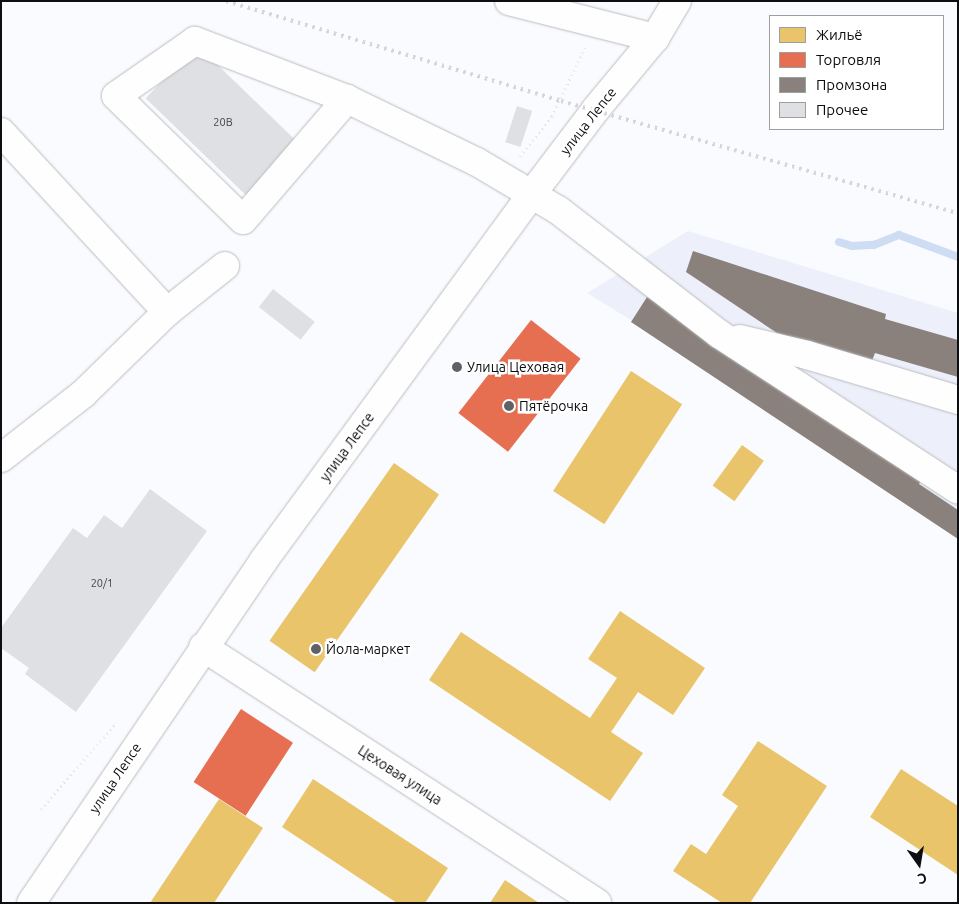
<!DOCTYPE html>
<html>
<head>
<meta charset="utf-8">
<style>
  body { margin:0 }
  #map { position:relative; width:959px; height:904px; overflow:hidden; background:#fafbfe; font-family:Ubuntu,sans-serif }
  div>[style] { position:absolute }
  .built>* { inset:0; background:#edf0fa }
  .homes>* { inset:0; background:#e9c46a; transform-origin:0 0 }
  .shops>* { inset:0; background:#e76f51; transform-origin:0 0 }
  .industry>* { inset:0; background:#8a817c }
  .stream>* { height:8px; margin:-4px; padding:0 4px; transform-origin:4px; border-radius:4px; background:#cedcf4 }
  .building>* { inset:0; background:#dfe0e3; transform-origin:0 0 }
  .path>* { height:3px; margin-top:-1.5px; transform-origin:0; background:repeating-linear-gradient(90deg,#e5e5e5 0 1px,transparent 0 5px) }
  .roads { filter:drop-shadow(0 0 1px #bbbcbf) drop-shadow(0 0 1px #bbbcbf) }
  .minor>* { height:28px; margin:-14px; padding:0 14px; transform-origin:14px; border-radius:14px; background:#fefeff }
  .major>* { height:28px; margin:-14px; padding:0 14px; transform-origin:14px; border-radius:14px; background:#fefeff }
  .rail>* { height:4px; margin-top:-2px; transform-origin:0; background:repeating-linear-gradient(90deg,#d5d6d6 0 2.5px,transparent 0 7.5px) }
  .dots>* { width:14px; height:14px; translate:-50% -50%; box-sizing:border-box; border:2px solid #fff; border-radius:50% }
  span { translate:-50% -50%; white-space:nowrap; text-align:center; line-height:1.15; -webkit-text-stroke:5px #fff; paint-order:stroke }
  .number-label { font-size:11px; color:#444548 }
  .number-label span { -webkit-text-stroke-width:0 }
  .street-label { font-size:14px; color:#0d0e12 }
  .poi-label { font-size:14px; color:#0d0e12 }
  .left { translate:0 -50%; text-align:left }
  .frame { position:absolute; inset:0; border:2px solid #0d0e12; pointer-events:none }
  .legend { position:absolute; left:769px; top:15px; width:175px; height:115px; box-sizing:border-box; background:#fff; border:1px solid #9e9fa0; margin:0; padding:6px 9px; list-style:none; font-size:15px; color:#0d0e12 }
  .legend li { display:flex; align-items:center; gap:10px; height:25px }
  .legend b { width:25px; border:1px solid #9e9fa0 }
  .north { position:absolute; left:894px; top:839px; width:50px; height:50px; -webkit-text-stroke:4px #fff; paint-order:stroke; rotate:167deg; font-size:14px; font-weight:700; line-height:20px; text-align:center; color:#0d0e12 }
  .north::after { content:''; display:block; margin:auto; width:18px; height:22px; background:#0d0e12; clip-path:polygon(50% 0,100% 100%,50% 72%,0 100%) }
</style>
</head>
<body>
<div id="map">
  <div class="built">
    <i style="clip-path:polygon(688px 231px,958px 313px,958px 521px,587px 293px)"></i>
  </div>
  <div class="homes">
    <i style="left:631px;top:371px;width:61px;height:143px;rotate:33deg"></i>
    <i style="left:742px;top:445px;width:27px;height:50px;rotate:36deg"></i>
    <i style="left:394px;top:463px;width:55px;height:217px;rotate:35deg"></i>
    <i style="clip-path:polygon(620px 611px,705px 668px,673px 715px,638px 692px,611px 732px,643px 753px,610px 801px,429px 680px,461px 632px,590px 718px,617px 678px,588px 659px)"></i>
    <i style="clip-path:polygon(758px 741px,827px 786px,750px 903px,722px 903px,673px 871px,691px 844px,706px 854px,738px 806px,722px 795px)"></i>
    <i style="clip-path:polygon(901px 769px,958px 806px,958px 875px,870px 817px)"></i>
    <i style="clip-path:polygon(313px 779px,448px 868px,425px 903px,397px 903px,282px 827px)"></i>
    <i style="clip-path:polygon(219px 799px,263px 828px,214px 903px,150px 903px)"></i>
    <i style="clip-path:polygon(505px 880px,539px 903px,490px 903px)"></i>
  </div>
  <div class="shops">
    <i style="left:531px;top:320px;width:63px;height:118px;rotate:38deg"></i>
    <i style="left:241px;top:709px;width:62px;height:87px;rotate:33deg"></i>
  </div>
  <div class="industry">
    <i style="clip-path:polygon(693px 251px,886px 314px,885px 319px,958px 340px,958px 377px,875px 353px,871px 363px,777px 333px,686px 272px)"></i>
    <i style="clip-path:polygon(647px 297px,922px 479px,919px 484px,958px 510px,958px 539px,631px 322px)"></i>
  </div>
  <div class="stream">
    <i style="left:839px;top:242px;width:14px;rotate:17deg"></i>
    <i style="left:852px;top:246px;width:22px;rotate:-3deg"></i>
    <i style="left:874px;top:245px;width:27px;rotate:-22deg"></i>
    <i style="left:899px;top:235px;width:63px;rotate:20.4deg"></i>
  </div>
  <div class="building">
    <i style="left:197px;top:45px;width:146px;height:74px;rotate:44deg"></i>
    <i style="left:517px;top:106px;width:16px;height:38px;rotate:18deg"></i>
    <i style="left:273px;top:289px;width:53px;height:23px;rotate:38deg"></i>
    <i style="clip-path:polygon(150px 489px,207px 531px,76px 712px,25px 674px,29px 668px,1px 648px,1px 628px,73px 528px,87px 538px,104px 515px,122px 528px)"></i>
  </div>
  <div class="path">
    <i style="left:520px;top:156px;width:51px;rotate:-51.3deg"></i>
    <i style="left:552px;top:116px;width:76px;rotate:-64.4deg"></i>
    <i style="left:41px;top:809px;width:113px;rotate:-49deg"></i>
  </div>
  <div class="roads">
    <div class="minor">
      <i style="left:509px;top:1px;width:151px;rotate:14.2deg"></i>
      <i style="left:347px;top:99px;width:163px;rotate:-159.1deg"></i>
      <i style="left:195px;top:41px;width:96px;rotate:145.2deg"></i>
      <i style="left:116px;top:96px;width:177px;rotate:44.3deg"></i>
      <i style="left:243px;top:220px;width:160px;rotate:-49.3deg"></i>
      <i style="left:347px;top:99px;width:144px;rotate:25.9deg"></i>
      <i style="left:477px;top:162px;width:94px;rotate:30.7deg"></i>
      <i style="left:558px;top:210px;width:203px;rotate:37.6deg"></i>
      <i style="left:719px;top:334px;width:285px;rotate:33.1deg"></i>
      <i style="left:1px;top:132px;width:245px;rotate:47.3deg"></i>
      <i style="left:740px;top:339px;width:69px;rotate:13.4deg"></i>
      <i style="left:807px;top:355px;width:158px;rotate:16.6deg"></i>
      <i style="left:1px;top:458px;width:104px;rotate:-38deg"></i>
      <i style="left:83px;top:394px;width:117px;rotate:-44.3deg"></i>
      <i style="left:167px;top:312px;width:74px;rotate:-38.4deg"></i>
      <i style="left:203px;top:647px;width:470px;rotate:33deg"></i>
    </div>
    <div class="major">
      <i style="left:31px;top:903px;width:415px;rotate:-55.8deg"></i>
      <i style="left:264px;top:560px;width:452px;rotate:-53.8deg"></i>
      <i style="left:531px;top:195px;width:108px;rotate:-52.9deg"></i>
      <i style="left:596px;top:109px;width:92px;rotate:-50.3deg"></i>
      <i style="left:655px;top:38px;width:43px;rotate:-59.3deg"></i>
    </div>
  </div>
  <div class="rail">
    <i style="left:226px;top:1px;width:350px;rotate:16.6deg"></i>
    <i style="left:561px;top:101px;width:412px;rotate:15.8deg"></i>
  </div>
  <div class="dots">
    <i style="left:457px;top:367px;background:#606165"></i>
    <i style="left:509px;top:406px;background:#606165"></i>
    <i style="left:316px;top:649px;background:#606165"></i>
  </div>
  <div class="number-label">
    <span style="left:223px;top:122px">20В</span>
    <span style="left:102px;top:583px">20/1</span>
  </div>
  <div class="street-label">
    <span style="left:588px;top:121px;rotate:-52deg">улица Лепсе</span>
    <span style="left:347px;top:447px;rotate:-54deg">улица Лепсе</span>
    <span style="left:400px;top:775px;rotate:33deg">Цеховая улица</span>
    <span style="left:115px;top:778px;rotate:-56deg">улица Лепсе</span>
  </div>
  <div class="poi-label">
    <span class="left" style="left:467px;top:367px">Улица Цеховая</span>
    <span class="left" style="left:519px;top:406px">Пятёрочка</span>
    <span class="left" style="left:326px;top:649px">Йола-маркет</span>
  </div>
  <div class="frame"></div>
  <ul class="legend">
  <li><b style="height:14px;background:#e9c46a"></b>Жильё</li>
  <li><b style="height:14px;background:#e76f51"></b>Торговля</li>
  <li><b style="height:14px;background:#8a817c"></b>Промзона</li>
  <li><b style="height:14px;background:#dfe0e3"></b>Прочее</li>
  </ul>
  <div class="north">С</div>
</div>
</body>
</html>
